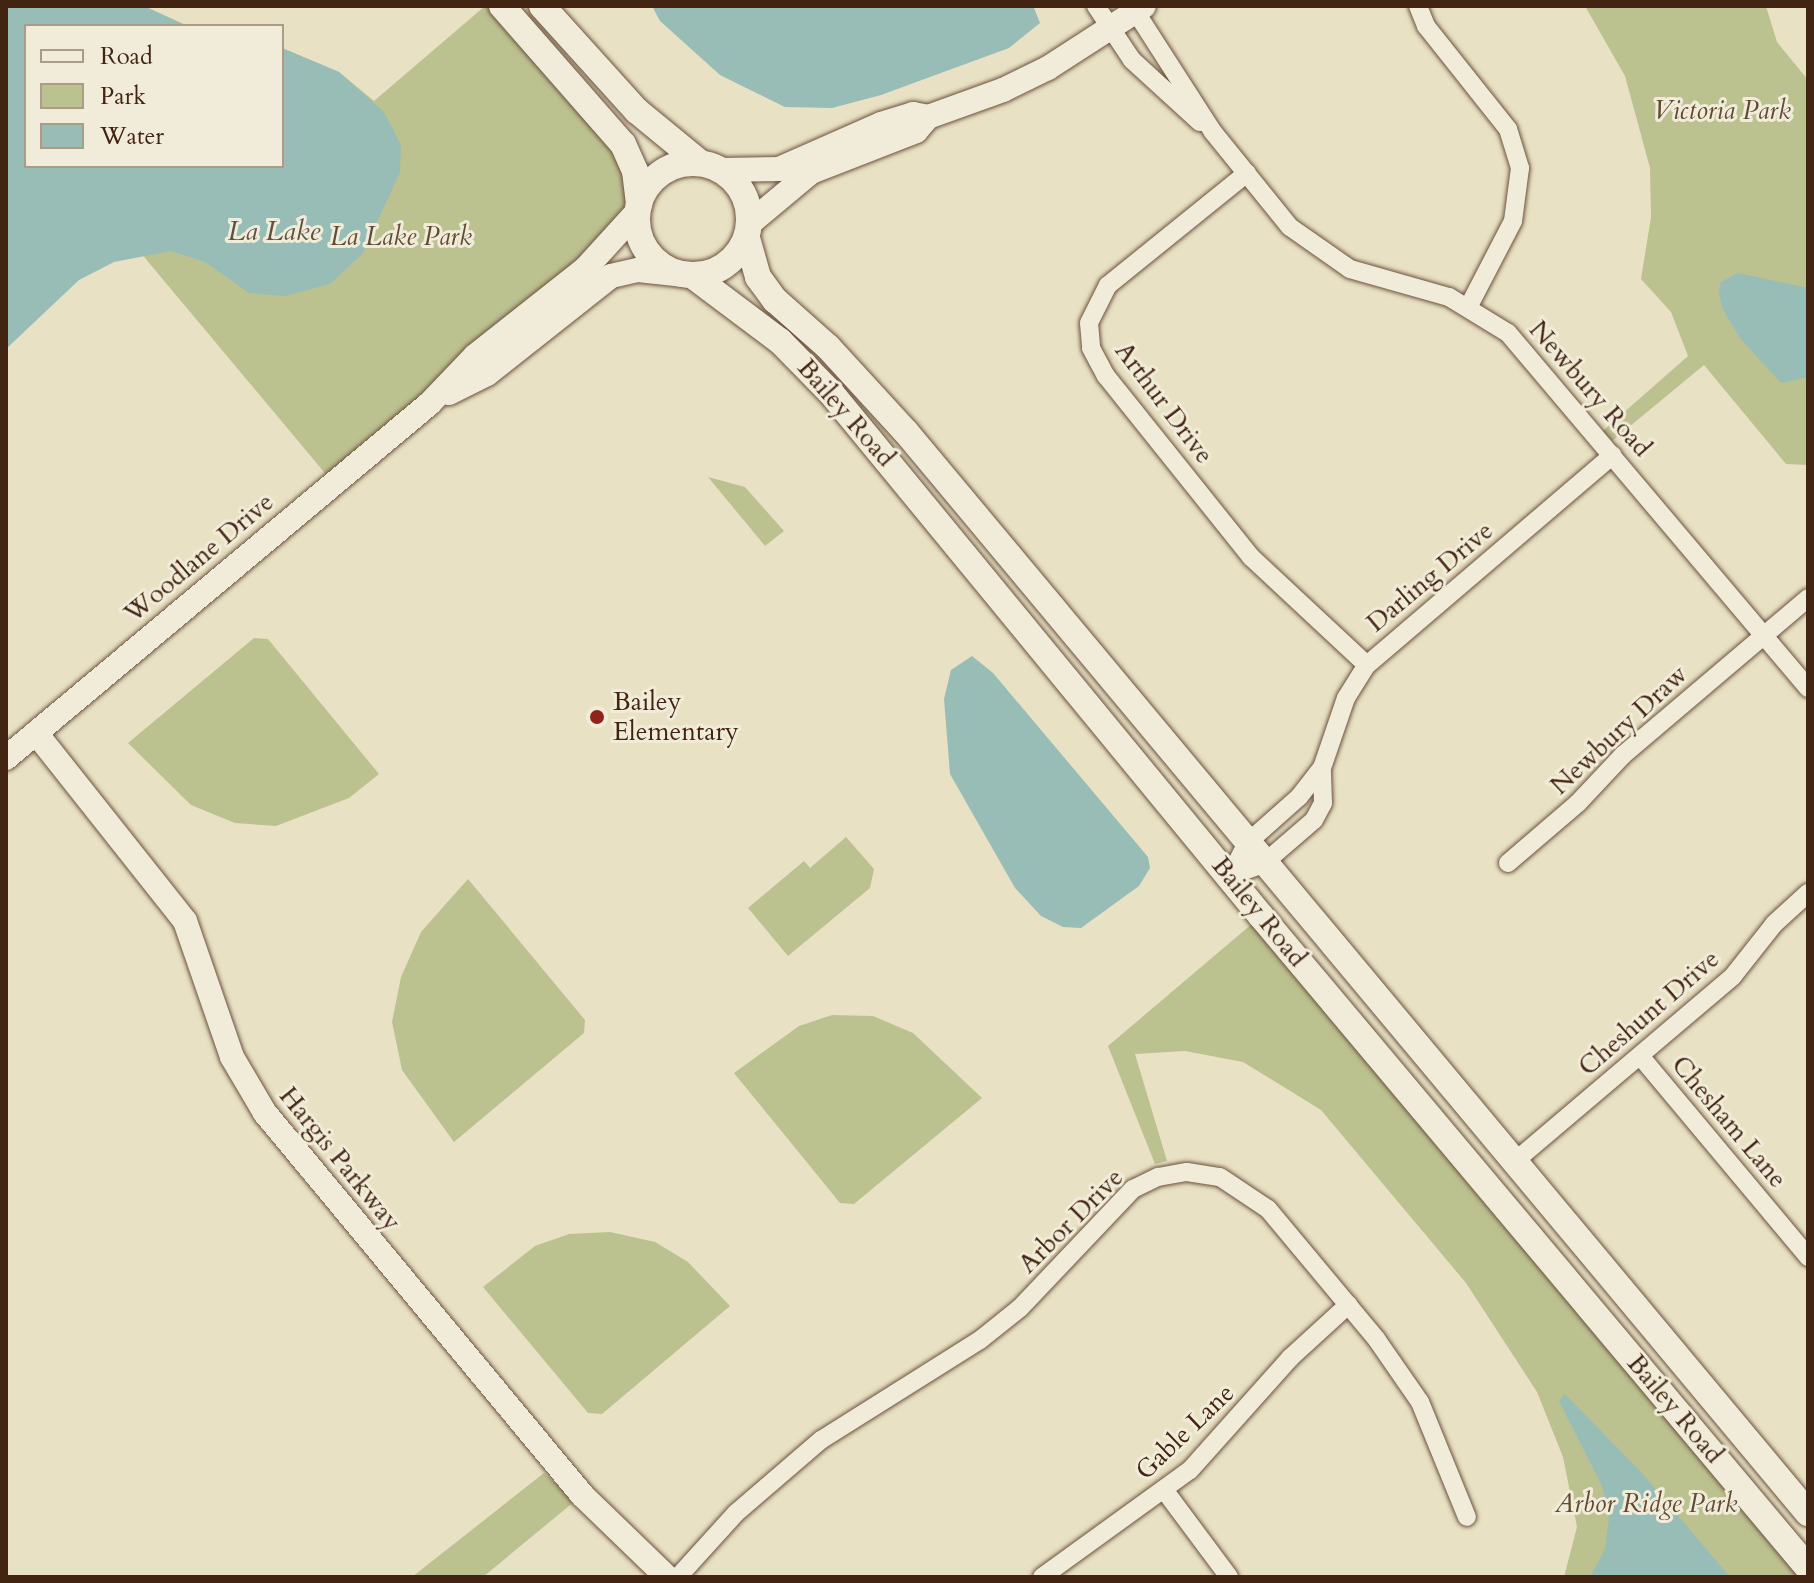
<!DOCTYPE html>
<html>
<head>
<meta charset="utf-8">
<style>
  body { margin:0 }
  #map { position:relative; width:1814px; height:1583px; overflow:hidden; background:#e9e1c4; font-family:Cardo,serif }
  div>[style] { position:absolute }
  .green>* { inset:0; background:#bcc190 }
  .water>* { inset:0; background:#97bdb6 }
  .roads { filter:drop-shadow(0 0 2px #6c523e) drop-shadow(0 0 2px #6c523e) }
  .minor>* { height:18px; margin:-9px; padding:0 9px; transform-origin:9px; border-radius:9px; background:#f1ecd9 }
  .tertiary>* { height:24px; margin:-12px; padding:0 12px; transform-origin:12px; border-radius:12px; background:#f1ecd9 }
  .secondary>* { height:26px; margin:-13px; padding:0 13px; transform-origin:13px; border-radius:13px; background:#f1ecd9 }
  .secondary>.ring { margin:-13px; padding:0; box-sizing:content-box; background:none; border:26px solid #f1ecd9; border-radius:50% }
  .dots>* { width:22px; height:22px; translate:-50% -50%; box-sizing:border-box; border:4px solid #f1ecd9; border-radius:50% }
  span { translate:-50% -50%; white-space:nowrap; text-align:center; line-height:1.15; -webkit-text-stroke:6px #f1ecd9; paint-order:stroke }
  .park-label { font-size:26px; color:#614a32; font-style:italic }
  .street-label { font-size:26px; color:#432312 }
  .poi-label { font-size:26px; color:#432312 }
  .left { translate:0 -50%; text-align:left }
  .water-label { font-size:28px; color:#5c5143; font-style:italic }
  .frame { position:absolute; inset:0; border:8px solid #432312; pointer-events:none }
  .legend { position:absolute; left:24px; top:24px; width:260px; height:144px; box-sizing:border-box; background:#f1ecd9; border:2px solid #ab9c89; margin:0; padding:10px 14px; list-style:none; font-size:24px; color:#432312 }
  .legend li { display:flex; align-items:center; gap:16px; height:40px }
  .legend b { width:40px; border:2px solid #ab9c89 }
</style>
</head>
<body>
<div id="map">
  <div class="green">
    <i style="clip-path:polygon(485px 6px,502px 6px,616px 133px,639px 205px,334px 484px,68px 166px,282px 166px,282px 48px,339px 72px,374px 101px)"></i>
    <i style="clip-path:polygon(1585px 6px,1766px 6px,1777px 42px,1808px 80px,1808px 465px,1786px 464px,1704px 365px,1606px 446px,1597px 436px,1688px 356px,1671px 312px,1641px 279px,1651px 217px,1650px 168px,1625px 76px)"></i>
    <i style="clip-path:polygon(708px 477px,745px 487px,784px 531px,765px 546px)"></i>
    <i style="clip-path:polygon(254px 638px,268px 639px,379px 774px,349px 798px,276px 826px,235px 823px,191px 805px,128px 743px)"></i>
    <i style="clip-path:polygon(846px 837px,874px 869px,870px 888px,788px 956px,748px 908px,804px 861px,810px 868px)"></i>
    <i style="clip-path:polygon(468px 879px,585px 1020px,584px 1033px,454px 1142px,402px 1070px,392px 1022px,401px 977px,421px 932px)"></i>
    <i style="clip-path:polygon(1253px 923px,1802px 1577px,1564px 1577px,1577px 1527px,1563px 1457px,1537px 1392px,1466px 1283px,1321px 1110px,1243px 1062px,1185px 1051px,1135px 1054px,1167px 1161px,1155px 1164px,1108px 1046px)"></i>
    <i style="clip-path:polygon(832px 1015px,873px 1016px,913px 1033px,982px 1098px,854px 1204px,840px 1203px,734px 1073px,799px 1026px)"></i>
    <i style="clip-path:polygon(610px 1232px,655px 1242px,688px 1262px,730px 1306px,602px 1414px,588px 1413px,483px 1287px,535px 1246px,569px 1234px)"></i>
    <i style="clip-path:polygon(544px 1473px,575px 1501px,483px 1577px,412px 1577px)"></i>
  </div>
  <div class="water">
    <i style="clip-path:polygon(6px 6px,144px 6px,188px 26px,26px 26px,26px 166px,282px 166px,282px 48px,339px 72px,384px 112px,401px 145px,400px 172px,363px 253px,330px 284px,285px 296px,249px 293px,205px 262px,171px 251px,114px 262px,79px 280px,6px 349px)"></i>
    <i style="clip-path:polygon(652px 6px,1027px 6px,1034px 8px,1040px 23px,1009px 48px,881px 95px,832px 108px,785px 107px,720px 75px,660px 21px)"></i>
    <i style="clip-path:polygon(1738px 273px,1808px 288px,1808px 377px,1781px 383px,1740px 338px,1722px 308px,1719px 292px,1721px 282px)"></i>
    <i style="clip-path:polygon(972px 656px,993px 673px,1148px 857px,1150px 868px,1139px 886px,1081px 928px,1063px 927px,1041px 916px,1015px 888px,950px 774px,944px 699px,951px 670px)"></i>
    <i style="clip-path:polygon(1565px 1394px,1642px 1473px,1730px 1577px,1590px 1577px,1605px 1549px,1609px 1519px,1602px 1486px,1559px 1401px)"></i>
  </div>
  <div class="roads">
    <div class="minor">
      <i style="left:1096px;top:6px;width:65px;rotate:56.3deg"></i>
      <i style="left:1132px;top:60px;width:92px;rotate:42.4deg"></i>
      <i style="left:1132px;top:6px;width:150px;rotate:57.3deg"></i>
      <i style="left:1213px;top:132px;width:122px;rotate:51deg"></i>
      <i style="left:1290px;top:227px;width:73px;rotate:35deg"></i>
      <i style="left:1350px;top:269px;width:103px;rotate:15.8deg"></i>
      <i style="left:1449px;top:297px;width:69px;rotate:31.4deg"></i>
      <i style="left:1508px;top:333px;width:465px;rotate:49.8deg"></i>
      <i style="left:1418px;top:6px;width:22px;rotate:68deg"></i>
      <i style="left:1426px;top:26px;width:132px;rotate:51.5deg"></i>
      <i style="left:1508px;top:129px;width:41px;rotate:72.9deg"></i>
      <i style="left:1520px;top:168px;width:53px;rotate:97.5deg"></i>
      <i style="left:1513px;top:221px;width:96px;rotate:117.4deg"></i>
      <i style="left:1247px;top:173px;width:179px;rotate:141.1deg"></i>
      <i style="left:1108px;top:285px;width:42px;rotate:116.6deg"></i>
      <i style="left:1089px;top:323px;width:25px;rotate:85deg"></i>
      <i style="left:1091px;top:348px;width:32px;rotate:62deg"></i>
      <i style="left:1106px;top:376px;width:232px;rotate:51.3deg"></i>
      <i style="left:1251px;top:557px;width:158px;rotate:43deg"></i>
      <i style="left:1508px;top:863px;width:92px;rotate:-40.6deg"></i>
      <i style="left:1578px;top:803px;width:66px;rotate:-46.8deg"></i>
      <i style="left:1623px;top:755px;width:243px;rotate:-40.3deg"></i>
      <i style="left:1230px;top:876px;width:36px;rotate:-63deg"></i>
      <i style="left:1246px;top:844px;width:71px;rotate:-41.6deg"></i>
      <i style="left:1299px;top:797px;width:37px;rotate:-52deg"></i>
      <i style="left:1322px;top:768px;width:74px;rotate:-71.1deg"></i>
      <i style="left:1346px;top:698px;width:39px;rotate:-58deg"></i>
      <i style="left:1367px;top:665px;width:323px;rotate:-40.5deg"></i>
      <i style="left:1230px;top:876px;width:35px;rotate:-20deg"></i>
      <i style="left:1263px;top:864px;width:67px;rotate:-40.8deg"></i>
      <i style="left:1314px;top:820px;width:19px;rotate:-62deg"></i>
      <i style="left:1323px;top:803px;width:35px;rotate:-92deg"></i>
      <i style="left:1641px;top:1057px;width:261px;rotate:50.1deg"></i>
      <i style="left:1514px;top:1162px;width:287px;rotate:-40.3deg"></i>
      <i style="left:1733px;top:976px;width:66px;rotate:-51.7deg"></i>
      <i style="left:1774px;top:924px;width:46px;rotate:-42.4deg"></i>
      <i style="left:1165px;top:1491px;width:107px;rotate:53.3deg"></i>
      <i style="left:678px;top:1577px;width:86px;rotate:-47.8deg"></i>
      <i style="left:736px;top:1513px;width:112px;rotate:-40.7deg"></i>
      <i style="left:821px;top:1440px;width:188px;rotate:-32.2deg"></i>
      <i style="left:980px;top:1340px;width:51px;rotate:-38.7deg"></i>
      <i style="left:1020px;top:1308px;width:164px;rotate:-46.5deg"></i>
      <i style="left:1133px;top:1189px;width:28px;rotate:-26deg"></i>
      <i style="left:1158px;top:1177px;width:29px;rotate:-10deg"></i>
      <i style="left:1187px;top:1172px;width:33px;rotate:9deg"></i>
      <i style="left:1220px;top:1177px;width:58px;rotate:33.7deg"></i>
      <i style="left:1268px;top:1209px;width:170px;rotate:50.2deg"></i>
      <i style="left:1377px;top:1340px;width:75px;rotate:55.3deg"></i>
      <i style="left:1420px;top:1402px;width:124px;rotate:67.8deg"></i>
      <i style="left:1042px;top:1577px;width:183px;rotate:-35.9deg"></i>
      <i style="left:1190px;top:1470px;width:150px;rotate:-48.2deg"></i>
      <i style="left:1290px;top:1358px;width:79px;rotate:-42.4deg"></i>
    </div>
    <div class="tertiary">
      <i style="left:722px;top:170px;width:57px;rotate:-1deg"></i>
      <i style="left:779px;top:169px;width:111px;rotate:-23.8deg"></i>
      <i style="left:881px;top:124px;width:34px;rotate:-17deg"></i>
      <i style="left:913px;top:114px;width:15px;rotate:11deg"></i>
      <i style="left:928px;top:117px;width:80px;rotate:-19.8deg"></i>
      <i style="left:1003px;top:90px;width:50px;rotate:-26.1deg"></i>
      <i style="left:1048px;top:68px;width:114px;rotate:-32.9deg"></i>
      <i style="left:750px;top:223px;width:80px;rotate:-39.9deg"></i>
      <i style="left:811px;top:172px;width:113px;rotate:-21.3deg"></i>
      <i style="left:916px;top:131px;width:18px;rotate:-49deg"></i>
      <i style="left:449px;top:393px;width:42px;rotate:-26.6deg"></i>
      <i style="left:487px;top:374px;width:158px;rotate:-38.3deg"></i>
      <i style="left:611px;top:276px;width:28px;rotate:-13deg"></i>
      <i style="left:638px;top:270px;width:47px;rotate:6.1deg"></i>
      <i style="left:36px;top:733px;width:240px;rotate:51.6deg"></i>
      <i style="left:185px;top:921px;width:144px;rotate:70.9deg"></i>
      <i style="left:232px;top:1057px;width:65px;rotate:59.5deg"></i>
      <i style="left:265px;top:1113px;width:496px;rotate:50.3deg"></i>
      <i style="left:582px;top:1495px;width:118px;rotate:44deg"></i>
      <i style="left:6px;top:758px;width:552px;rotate:-39.93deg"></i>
      <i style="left:429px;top:404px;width:66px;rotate:-46.2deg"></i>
      <i style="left:475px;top:356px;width:142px;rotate:-38.4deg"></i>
      <i style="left:586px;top:268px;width:76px;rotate:-47.7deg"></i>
    </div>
    <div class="secondary">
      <i style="left:502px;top:6px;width:184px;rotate:48.8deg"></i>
      <i style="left:623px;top:144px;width:30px;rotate:66deg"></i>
      <i style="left:635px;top:171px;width:34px;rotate:83deg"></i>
      <i style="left:542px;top:6px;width:142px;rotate:47.9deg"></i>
      <i style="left:637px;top:111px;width:80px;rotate:39.4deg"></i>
      <i class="ring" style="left:637px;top:163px;width:86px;height:86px"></i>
      <i style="left:747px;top:238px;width:41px;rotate:74.2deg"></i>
      <i style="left:758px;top:277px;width:29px;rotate:54deg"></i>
      <i style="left:775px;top:300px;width:71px;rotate:41.6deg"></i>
      <i style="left:828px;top:347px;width:115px;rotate:47.5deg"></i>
      <i style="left:906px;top:432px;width:1408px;rotate:50.16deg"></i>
      <i style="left:692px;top:275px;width:110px;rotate:36.9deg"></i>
      <i style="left:780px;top:341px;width:74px;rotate:45.5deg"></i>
      <i style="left:832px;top:394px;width:676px;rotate:50.59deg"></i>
      <i style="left:1261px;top:916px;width:851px;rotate:50deg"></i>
    </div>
  </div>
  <div class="dots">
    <i style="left:597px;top:717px;background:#8f2418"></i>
  </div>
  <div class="park-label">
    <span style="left:1722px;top:111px">Victoria Park</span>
    <span style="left:401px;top:237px">La Lake Park</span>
    <span style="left:1646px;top:1504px">Arbor Ridge Park</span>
  </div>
  <div class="street-label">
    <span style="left:1590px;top:389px;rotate:49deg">Newbury Road</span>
    <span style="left:1164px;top:403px;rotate:53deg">Arthur Drive</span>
    <span style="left:846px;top:413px;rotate:49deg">Bailey Road</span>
    <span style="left:199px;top:558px;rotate:-40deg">Woodlane Drive</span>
    <span style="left:1430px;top:577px;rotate:-40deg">Darling Drive</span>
    <span style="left:1619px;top:730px;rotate:-43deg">Newbury Draw</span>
    <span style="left:1259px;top:912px;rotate:51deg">Bailey Road</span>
    <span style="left:1649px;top:1013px;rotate:-41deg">Cheshunt Drive</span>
    <span style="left:1729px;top:1122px;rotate:50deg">Chesham Lane</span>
    <span style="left:340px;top:1159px;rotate:51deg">Hargis Parkway</span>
    <span style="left:1071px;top:1221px;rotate:-45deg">Arbor Drive</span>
    <span style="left:1675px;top:1409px;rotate:50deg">Bailey Road</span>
    <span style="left:1185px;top:1432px;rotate:-44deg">Gable Lane</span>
  </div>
  <div class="poi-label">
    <span class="left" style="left:613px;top:717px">Bailey<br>Elementary</span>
  </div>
  <div class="water-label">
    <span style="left:274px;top:231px">La Lake</span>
  </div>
  <div class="frame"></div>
  <ul class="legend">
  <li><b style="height:10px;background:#f1ecd9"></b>Road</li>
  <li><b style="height:22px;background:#bcc190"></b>Park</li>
  <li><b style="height:22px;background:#97bdb6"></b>Water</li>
  </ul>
</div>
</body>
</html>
